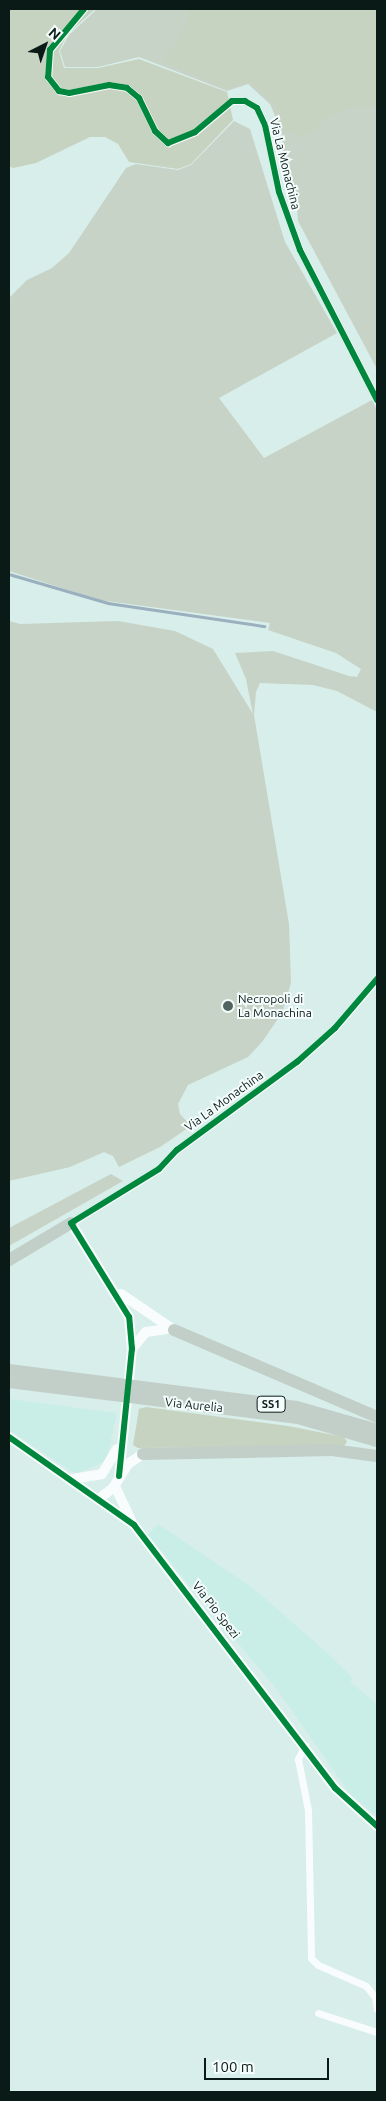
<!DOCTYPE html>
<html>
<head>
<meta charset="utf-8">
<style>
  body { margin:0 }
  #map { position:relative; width:386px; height:2101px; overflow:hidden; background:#d8eeea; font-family:Ubuntu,sans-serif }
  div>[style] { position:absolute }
  .built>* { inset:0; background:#c8eee7 }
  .green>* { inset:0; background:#c7d3c6 }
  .forest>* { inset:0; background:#c6d3c1 }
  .stream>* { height:2.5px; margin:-1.25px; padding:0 1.25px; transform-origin:1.25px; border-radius:1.25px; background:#9ab0bf }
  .street>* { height:7px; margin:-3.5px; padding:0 3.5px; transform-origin:3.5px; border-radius:3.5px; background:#f9fcfc }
  .secondary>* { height:10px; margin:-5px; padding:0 5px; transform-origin:5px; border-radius:5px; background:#f9fcfc }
  .highway>* { height:12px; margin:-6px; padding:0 6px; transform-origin:6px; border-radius:6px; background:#c2cec8 }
  .cycleway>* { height:6px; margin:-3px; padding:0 3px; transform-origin:3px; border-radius:3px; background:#00873e }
  .dots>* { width:14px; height:14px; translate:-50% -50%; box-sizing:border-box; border:2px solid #f5fdfc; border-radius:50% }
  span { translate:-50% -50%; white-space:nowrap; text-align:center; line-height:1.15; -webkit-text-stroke:4px #f5fdfc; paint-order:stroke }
  .shield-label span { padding:1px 4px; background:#f5fdfc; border:1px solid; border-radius:4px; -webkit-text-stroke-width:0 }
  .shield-label { font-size:11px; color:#0a1a17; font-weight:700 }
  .street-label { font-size:12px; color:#0a1a17 }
  .poi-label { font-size:12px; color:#0a1a17 }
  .left { translate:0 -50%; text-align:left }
  .frame { position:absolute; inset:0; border:10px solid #0a1a17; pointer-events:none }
  .north { position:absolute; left:20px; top:20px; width:50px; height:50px; -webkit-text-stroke:4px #f5fdfc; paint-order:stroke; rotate:41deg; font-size:14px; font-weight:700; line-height:20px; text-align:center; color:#0a1a17 }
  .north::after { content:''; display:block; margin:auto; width:18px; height:22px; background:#0a1a17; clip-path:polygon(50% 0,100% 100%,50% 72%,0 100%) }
  .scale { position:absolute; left:204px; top:2058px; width:125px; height:22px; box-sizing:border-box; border:2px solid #0a1a17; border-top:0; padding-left:6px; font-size:15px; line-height:18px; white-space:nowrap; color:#0a1a17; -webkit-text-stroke:4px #f5fdfc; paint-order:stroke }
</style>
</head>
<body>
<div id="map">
  <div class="built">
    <i style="clip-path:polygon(9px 1399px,117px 1413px,106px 1461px,78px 1473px,71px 1471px,9px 1430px)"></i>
    <i style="clip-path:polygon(158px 1524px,253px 1588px,325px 1651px,353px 1678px,350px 1682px,377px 1704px,377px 1817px,350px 1794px,279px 1692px,148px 1535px)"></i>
  </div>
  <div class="green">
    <i style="clip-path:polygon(97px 9px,377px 9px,377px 369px,298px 221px,296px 190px,282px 154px,282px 132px,270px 104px,248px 84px,227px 91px,139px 57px,98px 67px,65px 67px,60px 51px,69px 35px)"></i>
    <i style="clip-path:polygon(234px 121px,250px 129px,285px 242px,337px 333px,219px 398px,264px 458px,372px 400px,377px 410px,377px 712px,337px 691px,313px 685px,260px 683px,256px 692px,254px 715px,289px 924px,291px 983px,282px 1013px,262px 1042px,248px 1057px,188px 1085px,178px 1104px,180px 1114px,191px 1126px,160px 1147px,119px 1167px,113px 1156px,104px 1152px,70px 1167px,9px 1181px,9px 621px,20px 624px,118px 621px,175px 631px,213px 649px,253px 714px,246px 679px,235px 653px,273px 651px,349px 676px,357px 677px,361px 669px,336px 653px,268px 630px,270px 623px,99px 600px,9px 571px,9px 298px,27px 280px,52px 268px,69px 253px,126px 168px,136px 164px,178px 170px,191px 165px)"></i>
    <i style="clip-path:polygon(111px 1174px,123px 1181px,9px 1246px,9px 1228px)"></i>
  </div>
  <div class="forest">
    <i style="clip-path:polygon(9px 9px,95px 9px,67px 35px,59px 51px,64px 68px,98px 68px,139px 59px,227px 92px,233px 120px,191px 164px,178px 169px,129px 162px,118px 144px,105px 137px,90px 137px,36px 163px,13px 168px,9px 166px)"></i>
    <i style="clip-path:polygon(189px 9px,377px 9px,377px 106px,358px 106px,331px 115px,302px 137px,284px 130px,274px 102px,251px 82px,227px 88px,164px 62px,186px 27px)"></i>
    <i style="clip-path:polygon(146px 1407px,288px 1426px,344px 1437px,347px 1442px,344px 1446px,138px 1448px,133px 1445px,139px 1409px)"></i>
  </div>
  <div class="stream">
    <i style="left:9px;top:574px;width:103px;rotate:16.3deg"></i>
    <i style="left:108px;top:603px;width:158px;rotate:8.4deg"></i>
  </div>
  <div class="street">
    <i style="left:84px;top:9px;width:53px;rotate:129.7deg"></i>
    <i style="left:50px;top:50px;width:27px;rotate:94deg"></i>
    <i style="left:48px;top:77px;width:18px;rotate:52deg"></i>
    <i style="left:59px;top:91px;width:10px;rotate:11deg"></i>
    <i style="left:69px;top:93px;width:41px;rotate:-11.3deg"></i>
    <i style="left:109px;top:85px;width:18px;rotate:9deg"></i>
    <i style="left:127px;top:88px;width:16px;rotate:40deg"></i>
    <i style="left:139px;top:98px;width:37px;rotate:64deg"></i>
    <i style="left:155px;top:131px;width:18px;rotate:43deg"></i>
    <i style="left:168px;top:143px;width:29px;rotate:-22deg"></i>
    <i style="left:195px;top:132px;width:48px;rotate:-40deg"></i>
    <i style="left:232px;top:101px;width:13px"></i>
    <i style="left:245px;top:101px;width:14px;rotate:30deg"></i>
    <i style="left:257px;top:108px;width:19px;rotate:65deg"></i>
    <i style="left:265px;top:125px;width:68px;rotate:78.2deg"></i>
    <i style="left:279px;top:192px;width:62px;rotate:70.1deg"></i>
    <i style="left:300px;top:250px;width:169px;rotate:62.8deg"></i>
    <i style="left:71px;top:1223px;width:103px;rotate:-31.5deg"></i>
    <i style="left:159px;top:1169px;width:26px;rotate:-47deg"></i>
    <i style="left:177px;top:1150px;width:149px;rotate:-36.3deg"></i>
    <i style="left:297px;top:1062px;width:51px;rotate:-41.8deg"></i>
    <i style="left:335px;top:1028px;width:65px;rotate:-49.4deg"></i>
    <i style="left:305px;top:1745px;width:16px;rotate:117deg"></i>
    <i style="left:298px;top:1759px;width:52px;rotate:78.9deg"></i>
    <i style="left:308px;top:1810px;width:148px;rotate:88.8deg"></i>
    <i style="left:311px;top:1958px;width:10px;rotate:45deg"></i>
    <i style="left:318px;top:1965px;width:52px;rotate:23.6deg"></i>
    <i style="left:366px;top:1986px;width:14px;rotate:51deg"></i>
    <i style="left:375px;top:1997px;width:12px;rotate:81deg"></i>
    <i style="left:318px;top:2013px;width:62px;rotate:17.9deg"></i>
  </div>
  <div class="secondary">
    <i style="left:71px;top:1223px;width:110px;rotate:58.3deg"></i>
    <i style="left:129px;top:1317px;width:32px;rotate:85deg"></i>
    <i style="left:132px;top:1349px;width:128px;rotate:95.8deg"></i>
    <i style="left:121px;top:1294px;width:64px;rotate:34.2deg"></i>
    <i style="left:132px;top:1349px;width:22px;rotate:-51deg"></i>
    <i style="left:146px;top:1332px;width:21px;rotate:-8deg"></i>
    <i style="left:9px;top:1437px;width:153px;rotate:35.1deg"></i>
    <i style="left:134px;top:1525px;width:331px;rotate:52.6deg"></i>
    <i style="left:335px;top:1788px;width:57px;rotate:42.1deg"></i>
    <i style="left:72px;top:1479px;width:30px;rotate:-9deg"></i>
    <i style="left:102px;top:1474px;width:29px;rotate:-59deg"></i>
    <i style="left:115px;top:1486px;width:38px;rotate:65deg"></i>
    <i style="left:100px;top:1498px;width:16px;rotate:-38deg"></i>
    <i style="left:113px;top:1488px;width:28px;rotate:-58deg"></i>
    <i style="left:128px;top:1464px;width:18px;rotate:-34deg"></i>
  </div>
  <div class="highway">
    <i style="left:9px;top:1260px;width:72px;rotate:-30.8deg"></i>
    <i style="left:174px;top:1330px;width:221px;rotate:23.2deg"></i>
    <i style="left:9px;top:1370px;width:290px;rotate:7.3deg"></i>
    <i style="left:297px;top:1407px;width:83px;rotate:16deg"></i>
    <i style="left:9px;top:1382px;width:291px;rotate:7.1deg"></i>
    <i style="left:298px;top:1418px;width:82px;rotate:16.2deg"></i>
    <i style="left:143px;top:1454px;width:189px;rotate:-1.2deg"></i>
    <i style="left:332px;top:1450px;width:45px;rotate:7.6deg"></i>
  </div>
  <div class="cycleway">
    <i style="left:84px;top:9px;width:53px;rotate:129.7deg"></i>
    <i style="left:50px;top:50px;width:27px;rotate:94deg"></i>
    <i style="left:48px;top:77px;width:18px;rotate:52deg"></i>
    <i style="left:59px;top:91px;width:10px;rotate:11deg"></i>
    <i style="left:69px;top:93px;width:41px;rotate:-11.3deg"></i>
    <i style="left:109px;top:85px;width:18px;rotate:9deg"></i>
    <i style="left:127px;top:88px;width:16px;rotate:40deg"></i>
    <i style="left:139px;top:98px;width:37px;rotate:64deg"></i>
    <i style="left:155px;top:131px;width:18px;rotate:43deg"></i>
    <i style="left:168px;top:143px;width:29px;rotate:-22deg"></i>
    <i style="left:195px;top:132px;width:48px;rotate:-40deg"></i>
    <i style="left:232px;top:101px;width:13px"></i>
    <i style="left:245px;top:101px;width:14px;rotate:30deg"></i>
    <i style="left:257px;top:108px;width:19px;rotate:65deg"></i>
    <i style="left:265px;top:125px;width:68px;rotate:78.2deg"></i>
    <i style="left:279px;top:192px;width:62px;rotate:70.1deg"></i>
    <i style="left:300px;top:250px;width:169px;rotate:62.8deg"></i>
    <i style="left:9px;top:1437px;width:153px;rotate:35.1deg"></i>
    <i style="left:134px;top:1525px;width:331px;rotate:52.6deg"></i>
    <i style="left:335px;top:1788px;width:57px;rotate:42.1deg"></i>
    <i style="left:119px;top:1476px;width:128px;rotate:-84.2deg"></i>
    <i style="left:132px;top:1349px;width:32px;rotate:-95deg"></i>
    <i style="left:129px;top:1317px;width:110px;rotate:-121.7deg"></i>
    <i style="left:71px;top:1223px;width:103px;rotate:-31.5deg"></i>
    <i style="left:159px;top:1169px;width:26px;rotate:-47deg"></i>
    <i style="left:177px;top:1150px;width:149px;rotate:-36.3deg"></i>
    <i style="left:297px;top:1062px;width:51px;rotate:-41.8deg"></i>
    <i style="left:335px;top:1028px;width:65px;rotate:-49.4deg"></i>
  </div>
  <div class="dots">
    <i style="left:228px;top:1006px;background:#526461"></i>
  </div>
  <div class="shield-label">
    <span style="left:271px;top:1404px">SS1</span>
  </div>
  <div class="street-label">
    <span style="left:285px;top:164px;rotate:76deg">Via La Monachina</span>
    <span style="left:224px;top:1101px;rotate:-36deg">Via La Monachina</span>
    <span style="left:194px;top:1405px;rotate:6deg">Via Aurelia</span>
    <span style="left:216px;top:1610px;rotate:52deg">Via Pio Spezi</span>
  </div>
  <div class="poi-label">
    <span class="left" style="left:238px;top:1006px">Necropoli di<br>La Monachina</span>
  </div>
  <div class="frame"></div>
  <div class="north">N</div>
  <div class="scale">100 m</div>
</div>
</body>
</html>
